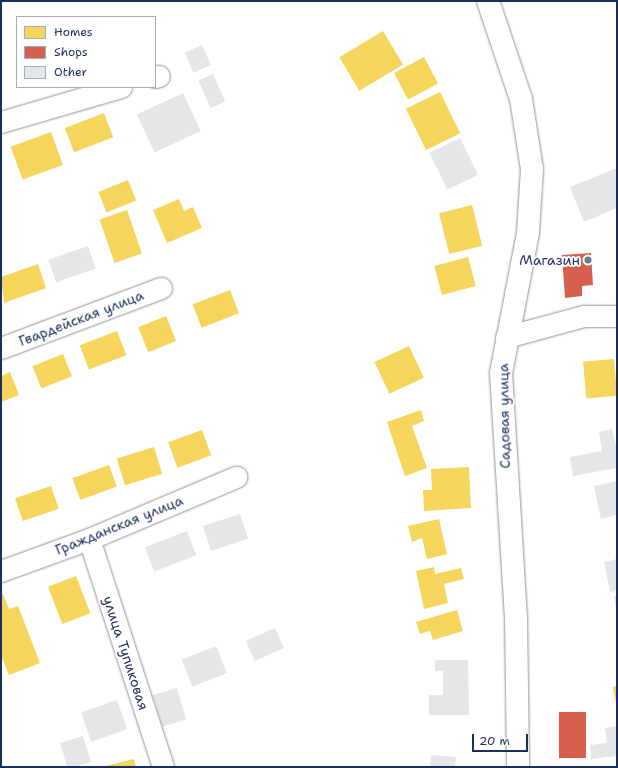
<!DOCTYPE html>
<html>
<head>
<meta charset="utf-8">
<style>
  body { margin:0 }
  #map { position:relative; width:618px; height:768px; overflow:hidden; background:#fff; font-family:"Shantell Sans",sans-serif }
  div>[style] { position:absolute }
  .homes>* { inset:0; background:#f6d55c; transform-origin:0 0 }
  .shops>* { inset:0; background:#d6604d; transform-origin:0 0 }
  .building>* { inset:0; background:#e5e6e8; transform-origin:0 0 }
  .roads { filter:drop-shadow(0 0 1px #8e929a) drop-shadow(0 0 1px #8e929a) }
  .street>* { height:21px; margin:-10.5px; padding:0 10.5px; transform-origin:10.5px; border-radius:10.5px; background:#fff }
  .secondary>* { height:22px; margin:-11px; padding:0 11px; transform-origin:11px; border-radius:11px; background:#fff }
  .dots>* { width:11px; height:11px; translate:-50% -50%; box-sizing:border-box; border:2px solid #fff; border-radius:50% }
  span { translate:-50% -50%; white-space:nowrap; text-align:center; line-height:1.15; -webkit-text-stroke:4px #fff; paint-order:stroke }
  .poi-label { font-size:14px; color:#1b2f5e }
  .right { translate:-100% -50%; text-align:right }
  .street-label { font-size:14px; color:#1b2f5e }
  .frame { position:absolute; inset:0; border:2px solid #1b2f5e; pointer-events:none }
  .legend { position:absolute; left:16px; top:16px; width:140px; height:72px; box-sizing:border-box; background:#fff; border:1px solid #a4acbf; margin:0; padding:5px 7px; list-style:none; font-size:12px; color:#1b2f5e }
  .legend li { display:flex; align-items:center; gap:8px; height:20px }
  .legend b { width:20px; border:1px solid #a4acbf }
  .scale { position:absolute; left:472px; top:734px; width:56px; height:18px; box-sizing:border-box; border:2px solid #1b2f5e; border-top:0; padding-left:5px; font-size:12px; line-height:14px; white-space:nowrap; color:#1b2f5e; -webkit-text-stroke:3px #fff; paint-order:stroke }
</style>
</head>
<body>
<div id="map">
  <div class="homes">
    <i style="left:383px;top:31px;width:39px;height:51px;rotate:59deg"></i>
    <i style="left:424px;top:57px;width:30px;height:34px;rotate:62deg"></i>
    <i style="left:440px;top:92px;width:46px;height:38px;rotate:64deg"></i>
    <i style="left:104px;top:113px;width:26px;height:42px;rotate:69deg"></i>
    <i style="left:51px;top:132px;width:35px;height:43px;rotate:70deg"></i>
    <i style="left:128px;top:180px;width:22px;height:32px;rotate:68deg"></i>
    <i style="clip-path:polygon(179px 199px,184px 211px,193px 207px,202px 228px,167px 243px,153px 210px)"></i>
    <i style="left:472px;top:205px;width:42px;height:34px;rotate:76deg"></i>
    <i style="left:127px;top:210px;width:46px;height:29px;rotate:71deg"></i>
    <i style="left:468px;top:257px;width:30px;height:35px;rotate:75deg"></i>
    <i style="clip-path:polygon(38px 264px,46px 288px,4px 303px,1px 277px)"></i>
    <i style="left:230px;top:290px;width:25px;height:40px;rotate:69deg"></i>
    <i style="left:166px;top:316px;width:27px;height:30px;rotate:68deg"></i>
    <i style="left:117px;top:331px;width:26px;height:40px;rotate:69deg"></i>
    <i style="left:409px;top:346px;width:35px;height:38px;rotate:65deg"></i>
    <i style="left:63px;top:354px;width:24px;height:33px;rotate:68deg"></i>
    <i style="left:614px;top:359px;width:37px;height:31px;rotate:85deg"></i>
    <i style="clip-path:polygon(10px 372px,19px 395px,1px 402px,1px 376px)"></i>
    <i style="clip-path:polygon(421px 410px,424px 421px,412px 426px,427px 468px,405px 476px,387px 422px)"></i>
    <i style="left:202px;top:430px;width:27px;height:36px;rotate:70deg"></i>
    <i style="left:154px;top:447px;width:28px;height:39px;rotate:73deg"></i>
    <i style="left:109px;top:465px;width:23px;height:39px;rotate:70deg"></i>
    <i style="clip-path:polygon(469px 467px,471px 508px,424px 511px,423px 490px,432px 490px,431px 469px)"></i>
    <i style="left:51px;top:486px;width:24px;height:38px;rotate:71deg"></i>
    <i style="clip-path:polygon(439px 519px,447px 554px,427px 559px,422px 538px,412px 542px,408px 526px)"></i>
    <i style="clip-path:polygon(434px 567px,435px 574px,461px 568px,464px 579px,444px 584px,448px 603px,424px 609px,416px 571px)"></i>
    <i style="left:76px;top:576px;width:40px;height:30px;rotate:69deg"></i>
    <i style="clip-path:polygon(1px 594px,3px 594px,9px 609px,18px 606px,40px 663px,9px 675px,1px 655px)"></i>
    <i style="clip-path:polygon(457px 610px,463px 631px,433px 640px,430px 631px,420px 634px,416px 622px)"></i>
    <i style="clip-path:polygon(617px 686px,617px 705px,616px 705px,613px 687px)"></i>
    <i style="clip-path:polygon(134px 759px,136px 767px,105px 767px,105px 766px)"></i>
  </div>
  <div class="shops">
    <i style="clip-path:polygon(591px 253px,593px 285px,582px 286px,582px 296px,565px 298px,562px 255px)"></i>
    <i style="left:559px;top:712px;width:27px;height:46px"></i>
  </div>
  <div class="building">
    <i style="left:202px;top:45px;width:22px;height:19px;rotate:66deg"></i>
    <i style="left:213px;top:74px;width:30px;height:16px;rotate:66deg"></i>
    <i style="left:183px;top:93px;width:42px;height:51px;rotate:65deg"></i>
    <i style="left:460px;top:138px;width:41px;height:34px;rotate:64deg"></i>
    <i style="clip-path:polygon(617px 168px,617px 208px,584px 222px,570px 187px)"></i>
    <i style="left:88px;top:246px;width:24px;height:42px;rotate:71deg"></i>
    <i style="clip-path:polygon(612px 429px,617px 450px,617px 468px,573px 476px,570px 457px,602px 451px,599px 432px)"></i>
    <i style="clip-path:polygon(617px 481px,617px 515px,601px 519px,594px 486px)"></i>
    <i style="left:240px;top:514px;width:26px;height:39px;rotate:72deg"></i>
    <i style="left:187px;top:531px;width:26px;height:45px;rotate:69deg"></i>
    <i style="clip-path:polygon(617px 559px,617px 591px,610px 592px,604px 562px)"></i>
    <i style="clip-path:polygon(614px 596px,617px 596px,617px 610px,616px 610px)"></i>
    <i style="left:275px;top:628px;width:22px;height:32px;rotate:66deg"></i>
    <i style="left:216px;top:646px;width:29px;height:37px;rotate:68deg"></i>
    <i style="clip-path:polygon(435px 660px,468px 660px,469px 715px,429px 715px,429px 695px,443px 695px,443px 671px,435px 671px)"></i>
    <i style="left:177px;top:688px;width:33px;height:25px;rotate:74deg"></i>
    <i style="left:117px;top:700px;width:31px;height:38px;rotate:71deg"></i>
    <i style="clip-path:polygon(617px 726px,617px 756px,591px 759px,590px 745px,607px 743px,605px 728px)"></i>
    <i style="left:83px;top:736px;width:27px;height:24px;rotate:73deg"></i>
    <i style="clip-path:polygon(431px 755px,456px 757px,455px 767px,430px 767px)"></i>
  </div>
  <div class="roads">
    <div class="street">
      <i style="left:155px;top:77px;width:4px;rotate:-14deg"></i>
      <i style="left:1px;top:122px;width:125px;rotate:-16.3deg"></i>
      <i style="left:506px;top:337px;width:81px;rotate:-15.1deg"></i>
      <i style="left:584px;top:316px;width:33px"></i>
      <i style="left:1px;top:348px;width:171px;rotate:-20.6deg"></i>
      <i style="left:89px;top:539px;width:240px;rotate:72deg"></i>
      <i style="left:1px;top:571px;width:94px;rotate:-20deg"></i>
      <i style="left:89px;top:539px;width:160px;rotate:-22.9deg"></i>
    </div>
    <div class="secondary">
      <i style="left:488px;top:1px;width:103px;rotate:71.4deg"></i>
      <i style="left:521px;top:99px;width:71px;rotate:81.1deg"></i>
      <i style="left:532px;top:169px;width:64px;rotate:93.6deg"></i>
      <i style="left:528px;top:233px;width:143px;rotate:100.9deg"></i>
      <i style="left:501px;top:373px;width:244px;rotate:86.5deg"></i>
      <i style="left:516px;top:617px;width:150px;rotate:89.2deg"></i>
    </div>
  </div>
  <div class="dots">
    <i style="left:588px;top:260px;background:#6b7896"></i>
  </div>
  <div class="poi-label">
    <span class="right" style="left:580px;top:260px">Магазин</span>
  </div>
  <div class="street-label">
    <span style="left:81px;top:318px;rotate:-21deg">Гвардейская улица</span>
    <span style="left:504px;top:416px;rotate:-91deg">Садовая улица</span>
    <span style="left:119px;top:525px;rotate:-22deg">Гражданская улица</span>
    <span style="left:126px;top:653px;rotate:72deg">улица Тупиковая</span>
  </div>
  <div class="frame"></div>
  <ul class="legend">
  <li><b style="height:11px;background:#f6d55c"></b>Homes</li>
  <li><b style="height:11px;background:#d6604d"></b>Shops</li>
  <li><b style="height:11px;background:#e5e6e8"></b>Other</li>
  </ul>
  <div class="scale">20 m</div>
</div>
</body>
</html>
